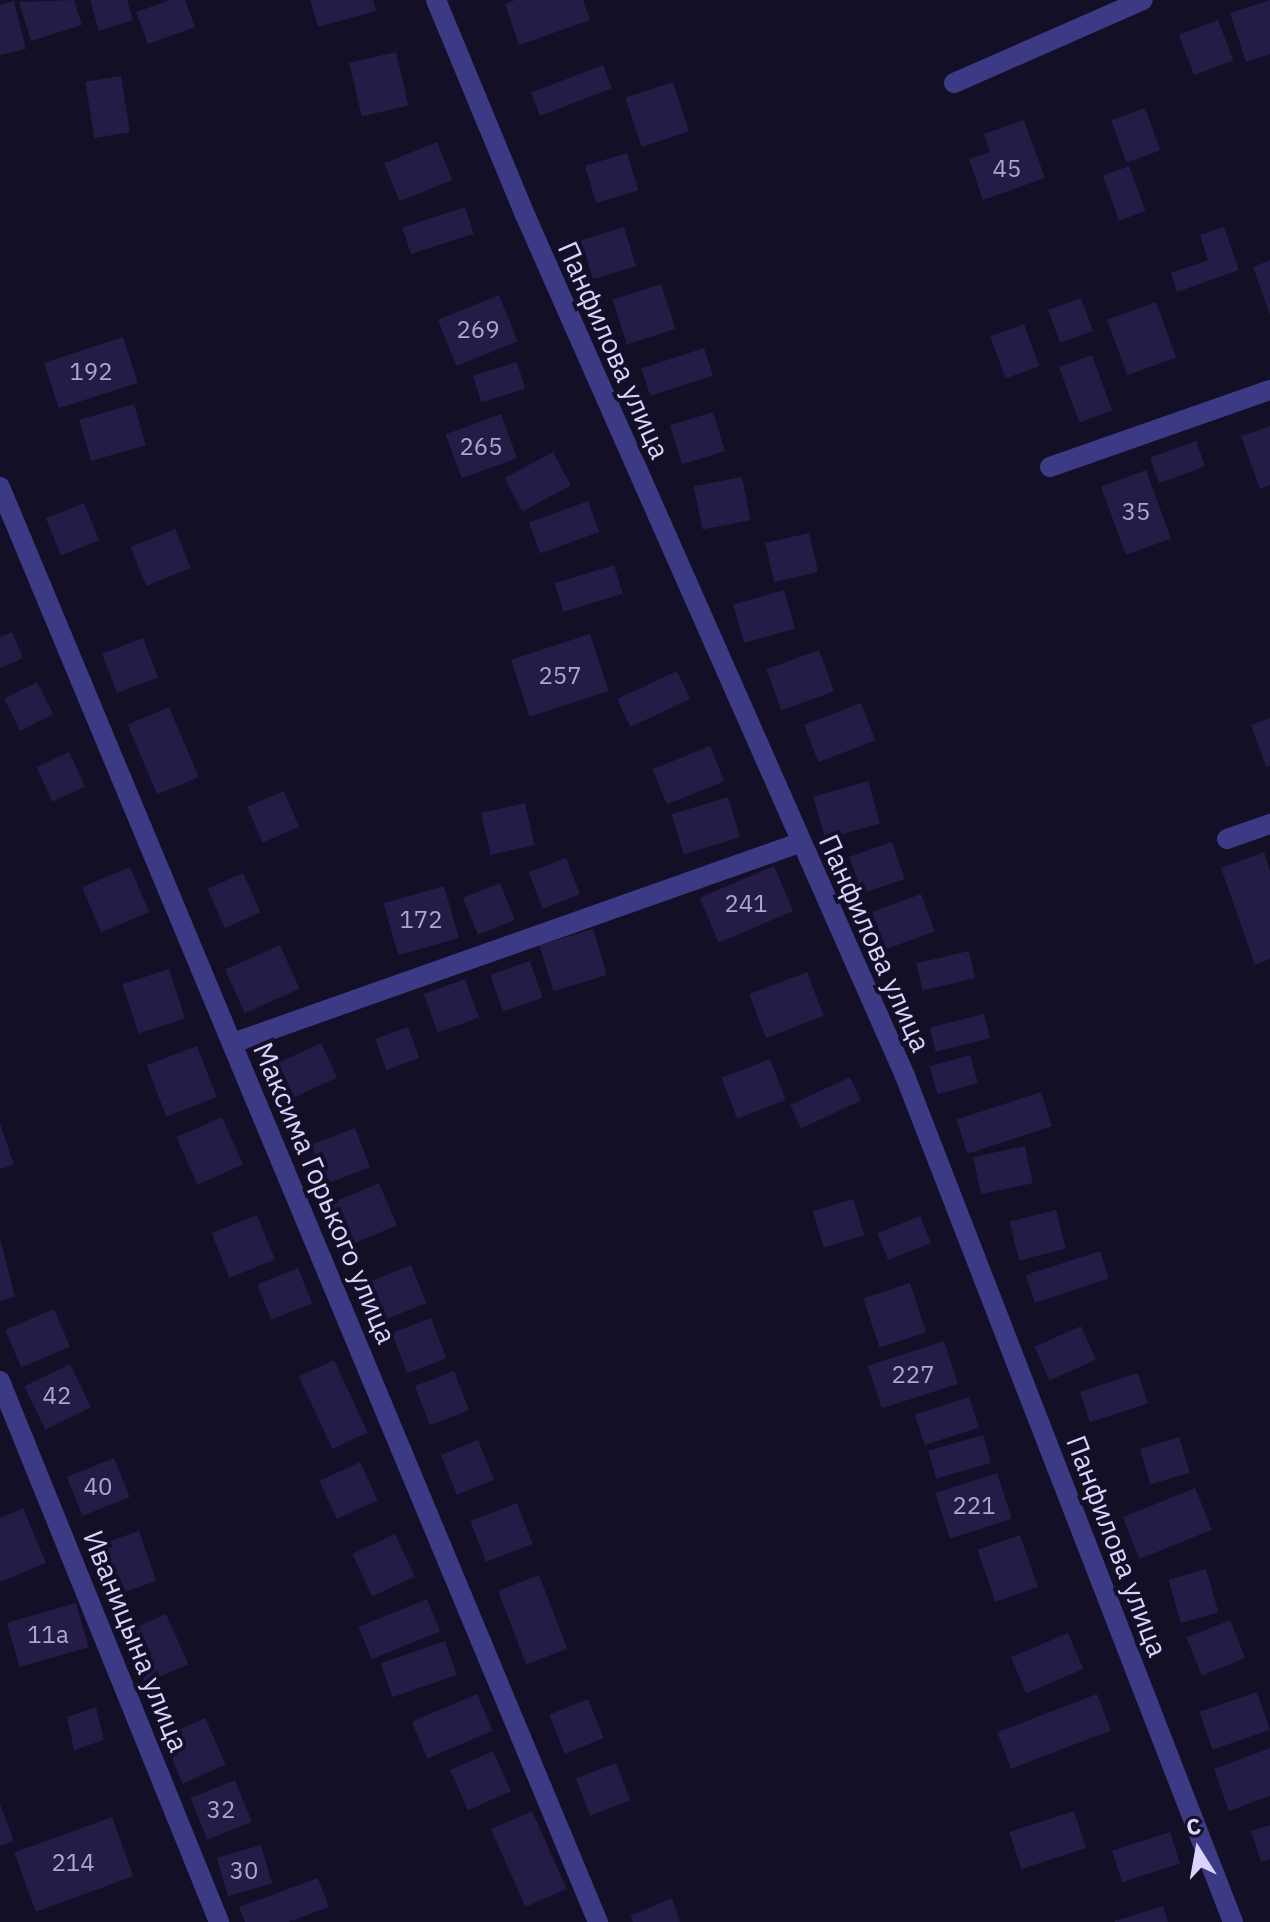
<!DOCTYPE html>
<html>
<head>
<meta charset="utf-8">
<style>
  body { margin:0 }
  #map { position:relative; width:1270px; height:1922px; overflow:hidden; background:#130f26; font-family:"IBM Plex Sans",sans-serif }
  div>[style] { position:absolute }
  .building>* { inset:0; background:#241b47; transform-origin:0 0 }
  .minor>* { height:20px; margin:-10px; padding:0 10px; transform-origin:10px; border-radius:10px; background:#3d3a85 }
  span { translate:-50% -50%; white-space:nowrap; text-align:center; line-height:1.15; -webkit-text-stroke:8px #130f26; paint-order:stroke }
  .number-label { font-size:24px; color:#aca6d1 }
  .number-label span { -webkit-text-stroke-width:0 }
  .street-label { font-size:28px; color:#d9d4ff }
  .north { position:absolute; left:1158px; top:1810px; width:80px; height:80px; -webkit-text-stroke:6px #130f26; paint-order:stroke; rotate:349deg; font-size:22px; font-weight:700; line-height:32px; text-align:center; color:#d9d4ff }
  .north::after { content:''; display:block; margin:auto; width:28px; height:36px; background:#d9d4ff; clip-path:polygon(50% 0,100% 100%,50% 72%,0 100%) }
</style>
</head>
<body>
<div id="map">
  <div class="building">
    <i style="clip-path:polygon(74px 0,82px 25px,31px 41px,19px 2px)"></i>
    <i style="clip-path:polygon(90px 0,127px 0,133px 20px,99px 31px)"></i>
    <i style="clip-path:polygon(171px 0,185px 0,195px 27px,148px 44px,136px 12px)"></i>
    <i style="clip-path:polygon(310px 0,373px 0,376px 11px,318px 27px)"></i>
    <i style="clip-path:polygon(515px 0,583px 0,590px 20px,519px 45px,505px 4px)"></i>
    <i style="clip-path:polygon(1270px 0,1270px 54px,1246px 62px,1230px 13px)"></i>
    <i style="clip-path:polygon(14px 1px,26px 49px,0 55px,0 5px)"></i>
    <i style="left:1218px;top:20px;width:43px;height:42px;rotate:69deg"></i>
    <i style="left:396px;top:52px;width:55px;height:48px;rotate:77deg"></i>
    <i style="left:603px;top:65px;width:25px;height:77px;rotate:69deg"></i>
    <i style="left:121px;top:76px;width:57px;height:36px;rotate:81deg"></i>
    <i style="left:673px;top:82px;width:52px;height:50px;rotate:72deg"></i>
    <i style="left:1145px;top:108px;width:45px;height:36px;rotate:70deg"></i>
    <i style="clip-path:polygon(1024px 120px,1045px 178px,983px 200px,969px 159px,990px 152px,984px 134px)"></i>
    <i style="left:437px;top:142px;width:41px;height:57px;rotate:68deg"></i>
    <i style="left:627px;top:153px;width:39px;height:44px;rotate:73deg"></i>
    <i style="left:1129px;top:166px;width:48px;height:28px;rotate:70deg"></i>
    <i style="left:465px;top:207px;width:28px;height:66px;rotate:72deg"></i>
    <i style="left:624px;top:227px;width:41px;height:45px;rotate:73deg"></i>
    <i style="clip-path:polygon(1224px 227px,1239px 270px,1177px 292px,1171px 273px,1208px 260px,1200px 235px)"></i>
    <i style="clip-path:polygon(1270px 260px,1270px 315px,1253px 267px)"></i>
    <i style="left:661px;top:284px;width:47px;height:51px;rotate:72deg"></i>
    <i style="left:499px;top:295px;width:50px;height:66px;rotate:68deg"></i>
    <i style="left:1081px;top:298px;width:35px;height:35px;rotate:70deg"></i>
    <i style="left:1156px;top:302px;width:59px;height:52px;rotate:70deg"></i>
    <i style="left:1024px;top:324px;width:45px;height:36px;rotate:70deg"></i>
    <i style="left:123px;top:337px;width:48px;height:83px;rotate:72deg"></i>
    <i style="left:704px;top:348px;width:29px;height:66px;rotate:72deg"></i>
    <i style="left:1092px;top:355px;width:59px;height:35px;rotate:70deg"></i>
    <i style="left:517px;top:362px;width:28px;height:46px;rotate:73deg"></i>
    <i style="left:134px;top:404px;width:43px;height:57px;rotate:74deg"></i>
    <i style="left:713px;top:412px;width:41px;height:45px;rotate:73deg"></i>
    <i style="left:501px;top:414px;width:47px;height:59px;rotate:70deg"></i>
    <i style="clip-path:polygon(1270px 426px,1270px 485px,1260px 489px,1241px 436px)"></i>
    <i style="left:1196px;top:441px;width:27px;height:49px;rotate:70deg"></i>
    <i style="left:553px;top:452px;width:38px;height:55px;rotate:62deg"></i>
    <i style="left:1146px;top:470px;width:73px;height:48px;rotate:70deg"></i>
    <i style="left:742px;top:477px;width:44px;height:49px;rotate:79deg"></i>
    <i style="left:588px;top:501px;width:33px;height:63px;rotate:70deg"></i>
    <i style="left:84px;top:503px;width:40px;height:41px;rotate:68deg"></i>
    <i style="left:175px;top:529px;width:42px;height:48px;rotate:68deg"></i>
    <i style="left:809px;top:533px;width:40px;height:45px;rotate:77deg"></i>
    <i style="left:614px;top:565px;width:30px;height:62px;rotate:73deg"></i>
    <i style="left:784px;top:590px;width:40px;height:53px;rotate:74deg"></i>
    <i style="clip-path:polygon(12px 632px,23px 658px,0 668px,0 637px)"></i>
    <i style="left:590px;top:634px;width:60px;height:83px;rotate:72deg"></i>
    <i style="left:143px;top:638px;width:42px;height:44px;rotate:69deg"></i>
    <i style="left:819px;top:650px;width:44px;height:56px;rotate:70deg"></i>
    <i style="left:677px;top:671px;width:31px;height:66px;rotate:65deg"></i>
    <i style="left:37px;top:682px;width:36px;height:37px;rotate:63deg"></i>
    <i style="left:861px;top:703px;width:40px;height:61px;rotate:69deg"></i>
    <i style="left:169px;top:707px;width:76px;height:45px;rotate:67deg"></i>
    <i style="clip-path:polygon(1270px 718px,1270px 766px,1266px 767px,1251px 725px)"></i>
    <i style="left:710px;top:746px;width:38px;height:62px;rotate:68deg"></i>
    <i style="left:69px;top:752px;width:38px;height:36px;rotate:65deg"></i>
    <i style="left:868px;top:781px;width:44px;height:57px;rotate:74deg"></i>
    <i style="left:284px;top:791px;width:39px;height:40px;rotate:67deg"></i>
    <i style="left:728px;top:797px;width:42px;height:59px;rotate:73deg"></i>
    <i style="left:525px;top:803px;width:43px;height:45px;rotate:77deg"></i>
    <i style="left:892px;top:842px;width:39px;height:45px;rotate:71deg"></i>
    <i style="clip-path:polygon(1264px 852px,1270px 871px,1270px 959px,1255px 965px,1221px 868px)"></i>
    <i style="left:566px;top:858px;width:39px;height:40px;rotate:69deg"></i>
    <i style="left:774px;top:866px;width:49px;height:81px;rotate:67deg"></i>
    <i style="left:130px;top:867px;width:49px;height:52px;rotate:67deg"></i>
    <i style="left:243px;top:873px;width:43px;height:39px;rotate:66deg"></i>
    <i style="left:500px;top:883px;width:40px;height:40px;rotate:68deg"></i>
    <i style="left:444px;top:886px;width:54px;height:63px;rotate:74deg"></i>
    <i style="left:921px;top:894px;width:40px;height:52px;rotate:70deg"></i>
    <i style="left:593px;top:929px;width:48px;height:56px;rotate:73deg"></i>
    <i style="left:280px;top:945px;width:48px;height:60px;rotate:66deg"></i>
    <i style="left:969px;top:951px;width:28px;height:54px;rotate:77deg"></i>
    <i style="left:530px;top:961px;width:39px;height:42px;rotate:71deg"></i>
    <i style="left:169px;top:969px;width:52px;height:49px;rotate:72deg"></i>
    <i style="left:807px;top:972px;width:47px;height:62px;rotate:69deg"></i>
    <i style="left:465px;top:979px;width:41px;height:44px;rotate:70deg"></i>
    <i style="left:984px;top:1014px;width:25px;height:56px;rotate:76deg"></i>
    <i style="left:408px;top:1027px;width:33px;height:35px;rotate:70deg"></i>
    <i style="left:321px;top:1043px;width:38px;height:47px;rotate:65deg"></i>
    <i style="left:197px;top:1046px;width:55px;height:54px;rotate:69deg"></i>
    <i style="left:970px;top:1055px;width:29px;height:42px;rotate:74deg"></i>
    <i style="left:770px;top:1059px;width:44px;height:52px;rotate:69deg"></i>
    <i style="left:850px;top:1077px;width:26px;height:66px;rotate:65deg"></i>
    <i style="left:1041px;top:1092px;width:36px;height:89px;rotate:72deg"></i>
    <i style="left:222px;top:1117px;width:52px;height:50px;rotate:66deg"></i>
    <i style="clip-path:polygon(0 1123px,14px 1165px,0 1169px)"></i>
    <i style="left:355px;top:1128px;width:42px;height:47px;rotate:69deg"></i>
    <i style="left:1025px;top:1146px;width:38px;height:53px;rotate:78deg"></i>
    <i style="left:379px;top:1183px;width:46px;height:55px;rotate:67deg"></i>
    <i style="left:853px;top:1199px;width:38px;height:42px;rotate:73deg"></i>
    <i style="left:1056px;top:1210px;width:40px;height:48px;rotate:76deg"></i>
    <i style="left:257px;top:1215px;width:48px;height:49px;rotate:68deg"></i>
    <i style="left:920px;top:1216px;width:29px;height:46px;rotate:68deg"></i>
    <i style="clip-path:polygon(0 1238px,15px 1297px,0 1301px)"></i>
    <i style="left:1100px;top:1251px;width:29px;height:78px;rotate:72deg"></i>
    <i style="left:411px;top:1265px;width:41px;height:44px;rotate:68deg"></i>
    <i style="left:298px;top:1268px;width:38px;height:44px;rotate:68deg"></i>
    <i style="left:910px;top:1283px;width:52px;height:49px;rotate:72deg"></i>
    <i style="left:54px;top:1309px;width:41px;height:53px;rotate:67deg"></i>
    <i style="left:431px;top:1318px;width:43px;height:42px;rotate:69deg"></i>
    <i style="left:1081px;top:1326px;width:37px;height:51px;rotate:66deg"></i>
    <i style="left:944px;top:1341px;width:45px;height:80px;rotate:72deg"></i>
    <i style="left:334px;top:1360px;width:80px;height:39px;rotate:65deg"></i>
    <i style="left:70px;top:1364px;width:48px;height:51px;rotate:64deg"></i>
    <i style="left:454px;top:1371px;width:42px;height:42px;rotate:69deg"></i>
    <i style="left:1138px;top:1373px;width:32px;height:61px;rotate:72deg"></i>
    <i style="left:969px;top:1397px;width:32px;height:57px;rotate:72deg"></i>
    <i style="left:983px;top:1435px;width:29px;height:57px;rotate:74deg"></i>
    <i style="left:1179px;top:1437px;width:37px;height:41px;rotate:73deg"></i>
    <i style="left:478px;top:1440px;width:43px;height:40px;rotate:68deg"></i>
    <i style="left:114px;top:1458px;width:42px;height:51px;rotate:68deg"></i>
    <i style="left:360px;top:1462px;width:42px;height:45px;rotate:65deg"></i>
    <i style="left:997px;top:1473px;width:48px;height:65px;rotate:72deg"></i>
    <i style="left:1195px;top:1488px;width:45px;height:78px;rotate:68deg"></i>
    <i style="left:517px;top:1503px;width:44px;height:50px;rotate:69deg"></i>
    <i style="clip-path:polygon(23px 1508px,46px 1563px,0 1582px,0 1518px)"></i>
    <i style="left:139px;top:1531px;width:53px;height:51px;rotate:71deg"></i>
    <i style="left:395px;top:1534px;width:47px;height:47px;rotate:65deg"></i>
    <i style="left:1020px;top:1535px;width:55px;height:45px;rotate:71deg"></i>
    <i style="left:1206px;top:1569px;width:45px;height:39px;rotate:74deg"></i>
    <i style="left:539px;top:1575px;width:79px;height:44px;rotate:69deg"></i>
    <i style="left:427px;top:1599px;width:35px;height:74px;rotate:68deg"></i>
    <i style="left:76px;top:1603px;width:46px;height:72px;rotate:74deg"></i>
    <i style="left:166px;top:1614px;width:55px;height:47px;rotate:66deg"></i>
    <i style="left:1230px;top:1620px;width:41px;height:47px;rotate:68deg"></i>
    <i style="left:1068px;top:1633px;width:39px;height:62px;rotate:67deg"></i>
    <i style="left:445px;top:1641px;width:36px;height:68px;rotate:71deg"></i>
    <i style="left:1257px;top:1692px;width:40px;height:61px;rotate:71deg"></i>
    <i style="left:477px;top:1694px;width:40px;height:71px;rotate:67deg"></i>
    <i style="left:1097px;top:1694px;width:39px;height:107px;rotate:69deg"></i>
    <i style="left:588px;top:1699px;width:42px;height:42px;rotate:68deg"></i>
    <i style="clip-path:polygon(96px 1707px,104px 1740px,74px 1750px,67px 1717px)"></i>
    <i style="left:205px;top:1718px;width:51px;height:47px;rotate:66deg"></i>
    <i style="clip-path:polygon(1270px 1748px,1270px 1796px,1229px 1811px,1214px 1769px)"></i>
    <i style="left:493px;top:1751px;width:44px;height:47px;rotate:66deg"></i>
    <i style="left:616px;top:1763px;width:40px;height:43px;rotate:69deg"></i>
    <i style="left:235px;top:1780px;width:45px;height:48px;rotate:68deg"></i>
    <i style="clip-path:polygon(0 1804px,14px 1841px,0 1846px)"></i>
    <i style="left:532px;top:1811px;width:85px;height:45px;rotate:66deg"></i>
    <i style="left:1074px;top:1811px;width:39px;height:68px;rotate:72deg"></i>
    <i style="left:112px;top:1817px;width:63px;height:104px;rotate:70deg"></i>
    <i style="clip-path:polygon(1270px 1825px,1270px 1859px,1261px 1862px,1251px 1831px)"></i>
    <i style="left:1170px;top:1832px;width:33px;height:61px;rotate:72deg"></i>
    <i style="left:261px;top:1845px;width:40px;height:46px;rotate:74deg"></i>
    <i style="clip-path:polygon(318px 1878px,329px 1907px,288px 1922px,245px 1922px,239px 1907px)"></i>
    <i style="clip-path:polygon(672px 1898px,680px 1922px,633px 1922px,630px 1916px)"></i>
    <i style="clip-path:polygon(1163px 1906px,1168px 1922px,1115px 1922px,1115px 1921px)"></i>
  </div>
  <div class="minor">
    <i style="left:436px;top:0;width:235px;rotate:67.5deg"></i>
    <i style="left:526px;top:217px;width:939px;rotate:66.19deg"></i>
    <i style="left:905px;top:1076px;width:907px;rotate:68.81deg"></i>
    <i style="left:954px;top:83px;width:206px;rotate:-23.7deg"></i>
    <i style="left:1050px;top:467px;width:233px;rotate:-19.3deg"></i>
    <i style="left:0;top:487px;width:1555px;rotate:67.38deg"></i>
    <i style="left:1227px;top:839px;width:46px;rotate:-19.2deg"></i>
    <i style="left:233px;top:1043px;width:600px;rotate:-19.46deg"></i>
    <i style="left:0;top:1381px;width:584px;rotate:67.96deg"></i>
  </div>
  <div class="number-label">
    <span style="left:1007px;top:169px">45</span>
    <span style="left:478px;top:330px">269</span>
    <span style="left:91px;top:372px">192</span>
    <span style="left:481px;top:447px">265</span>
    <span style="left:1136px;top:512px">35</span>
    <span style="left:560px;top:676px">257</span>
    <span style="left:746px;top:904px">241</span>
    <span style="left:421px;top:920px">172</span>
    <span style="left:913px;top:1375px">227</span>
    <span style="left:57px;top:1396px">42</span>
    <span style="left:98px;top:1487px">40</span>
    <span style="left:974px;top:1506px">221</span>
    <span style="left:48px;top:1635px">11а</span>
    <span style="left:221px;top:1810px">32</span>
    <span style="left:73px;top:1863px">214</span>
    <span style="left:244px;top:1871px">30</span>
  </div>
  <div class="street-label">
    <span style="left:614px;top:350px;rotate:66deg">Панфилова улица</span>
    <span style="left:875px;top:943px;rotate:66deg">Панфилова улица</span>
    <span style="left:325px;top:1193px;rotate:67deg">Максима Горького улица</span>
    <span style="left:1117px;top:1546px;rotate:69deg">Панфилова улица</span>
    <span style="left:136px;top:1641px;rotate:68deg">Иваницына улица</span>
  </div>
  <div class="north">С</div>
</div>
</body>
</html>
